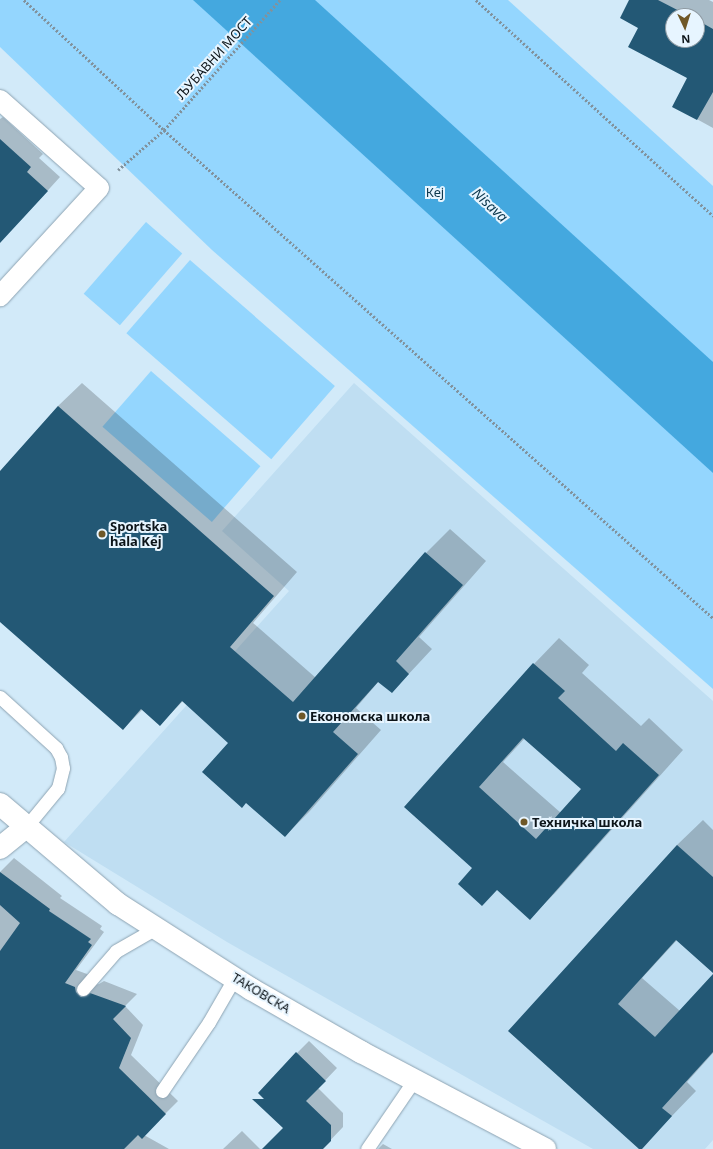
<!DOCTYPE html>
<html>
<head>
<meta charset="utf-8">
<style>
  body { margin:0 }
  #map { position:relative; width:713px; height:1149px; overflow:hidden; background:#d2eaf9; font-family:"Noto Sans",sans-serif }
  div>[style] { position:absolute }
  .built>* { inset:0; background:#bfdef2 }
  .green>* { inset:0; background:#94d6fe; transform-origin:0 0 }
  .water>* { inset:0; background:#44a8df }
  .shadow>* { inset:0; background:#0003 }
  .building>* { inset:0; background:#235875 }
  .path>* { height:2.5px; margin-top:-1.25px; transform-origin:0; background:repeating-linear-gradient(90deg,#81929d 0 2px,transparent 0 4px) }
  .roads { filter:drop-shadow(0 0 1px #8da3b2) drop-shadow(0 0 1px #8da3b2) }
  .service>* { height:13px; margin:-6.5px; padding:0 6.5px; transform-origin:6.5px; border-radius:6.5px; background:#fff }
  .pedestrian>* { height:20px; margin:-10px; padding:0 10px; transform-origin:10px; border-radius:10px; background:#fff }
  .minor>* { height:22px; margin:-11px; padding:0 11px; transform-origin:11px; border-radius:11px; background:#fff }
  .dots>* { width:11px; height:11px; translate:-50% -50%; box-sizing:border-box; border:2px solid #e7f5ff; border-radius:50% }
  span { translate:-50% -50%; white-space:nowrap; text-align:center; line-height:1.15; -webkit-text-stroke:4px #e7f5ff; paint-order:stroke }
  .street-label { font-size:13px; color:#0c1419 }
  .park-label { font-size:13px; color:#0e394f }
  .poi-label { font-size:13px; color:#0c1419; font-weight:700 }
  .left { translate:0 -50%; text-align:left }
  .water-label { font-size:14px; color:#09354b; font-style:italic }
  .north { position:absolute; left:665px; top:8px; width:40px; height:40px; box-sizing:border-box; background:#e7f5ff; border:1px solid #8f9ba3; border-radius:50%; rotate:176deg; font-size:11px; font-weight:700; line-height:16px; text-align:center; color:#0c1419 }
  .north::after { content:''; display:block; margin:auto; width:14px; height:18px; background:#6f5828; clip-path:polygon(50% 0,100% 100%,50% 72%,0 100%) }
</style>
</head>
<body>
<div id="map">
  <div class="built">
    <i style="clip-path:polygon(354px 383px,713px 701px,713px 1140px,705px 1149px,593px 1149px,227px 942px,64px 842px,289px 591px,222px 531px)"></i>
  </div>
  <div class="green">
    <i style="clip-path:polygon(0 0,508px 0,713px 186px,713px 689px,212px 250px,0 47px)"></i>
    <i style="left:146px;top:222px;width:48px;height:95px;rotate:41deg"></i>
    <i style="left:190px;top:260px;width:192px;height:97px;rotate:41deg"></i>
    <i style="left:151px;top:371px;width:145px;height:74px;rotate:41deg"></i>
  </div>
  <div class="water">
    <i style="clip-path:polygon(193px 0,315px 0,713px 362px,713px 473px)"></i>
  </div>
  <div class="shadow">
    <i style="clip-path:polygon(evenodd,630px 0,709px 0,713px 2px,713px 128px,673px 106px,688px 78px,640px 27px,630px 0,673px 16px,697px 16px,697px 40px,673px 40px,673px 16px)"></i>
    <i style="clip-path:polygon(3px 117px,43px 154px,39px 158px,60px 177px,21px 220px,0 232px,0 119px)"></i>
    <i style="clip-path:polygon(82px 383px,297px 572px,253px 623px,316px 678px,426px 553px,450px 529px,486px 561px,419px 637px,432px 649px,392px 692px,379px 681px,356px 708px,381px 730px,309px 812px,285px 836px,247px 802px,229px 742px,183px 701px,160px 724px,143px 709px,123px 729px,0 621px,0 472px,58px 406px)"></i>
    <i style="clip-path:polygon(evenodd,559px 638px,589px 665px,582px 673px,641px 726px,649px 718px,683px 750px,555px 893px,530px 918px,405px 807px,534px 664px,559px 638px,525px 738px,582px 789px,561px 813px,503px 762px,525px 738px)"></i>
    <i style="clip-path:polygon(703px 820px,713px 830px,713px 972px,677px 940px,642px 978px,680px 1011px,713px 975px,713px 1053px,687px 1082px,696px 1091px,640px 1149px,509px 1031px,677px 845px)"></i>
    <i style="clip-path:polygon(14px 858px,62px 896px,60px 898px,102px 926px,100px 929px,104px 932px,76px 970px,87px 974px,94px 985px,99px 984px,104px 981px,137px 994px,125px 1006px,143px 1025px,131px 1055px,178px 1101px,144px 1135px,169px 1149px,0 1149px,0 872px)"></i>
    <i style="clip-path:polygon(309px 1041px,337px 1068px,318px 1088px,343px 1113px,343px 1127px,322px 1149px,264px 1149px,284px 1128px,297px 1053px)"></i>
    <i style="clip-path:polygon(242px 1131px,260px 1149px,223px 1149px)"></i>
    <i style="clip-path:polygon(383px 1144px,392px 1149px,378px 1149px)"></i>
  </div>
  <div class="building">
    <i style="clip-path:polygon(629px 0,658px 0,689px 16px,673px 16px,673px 40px,697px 40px,697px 20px,713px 29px,713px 92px,697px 120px,672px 107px,687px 78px,628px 47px,638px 28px,620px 18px)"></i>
    <i style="clip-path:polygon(0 139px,31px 167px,27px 172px,48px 191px,0 243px)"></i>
    <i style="clip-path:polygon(58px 406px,274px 596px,230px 647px,293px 702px,425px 552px,463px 585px,396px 661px,409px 674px,392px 693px,378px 682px,333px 732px,358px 754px,285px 837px,246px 803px,242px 808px,202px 772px,228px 743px,182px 701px,160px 726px,141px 709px,123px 730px,0 622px,0 471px)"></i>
    <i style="clip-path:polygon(evenodd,533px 663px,565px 691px,558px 698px,616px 751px,623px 743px,659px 775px,530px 920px,497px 890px,482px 906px,458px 884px,472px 868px,404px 807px,533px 663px,523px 738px,581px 789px,536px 839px,479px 787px,523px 738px)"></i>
    <i style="clip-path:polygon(677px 845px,713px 877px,713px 973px,676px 940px,618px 1004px,655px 1037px,713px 974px,713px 1052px,662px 1108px,672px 1116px,642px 1149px,639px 1149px,508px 1031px)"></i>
    <i style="clip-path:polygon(0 872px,50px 909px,49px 911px,91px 939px,88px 942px,92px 945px,65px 983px,75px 987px,76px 992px,81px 997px,86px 996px,90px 993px,126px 1006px,113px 1019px,131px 1038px,119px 1068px,166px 1114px,142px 1139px,138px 1135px,124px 1149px,0 1149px,0 951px,20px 923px,0 905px)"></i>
    <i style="clip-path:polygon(296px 1052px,326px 1081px,306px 1101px,331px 1125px,331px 1141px,323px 1149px,262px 1149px,283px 1128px,252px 1099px,264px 1099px,258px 1093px)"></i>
  </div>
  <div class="path">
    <i style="left:24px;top:0;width:191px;rotate:42.9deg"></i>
    <i style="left:164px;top:130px;width:735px;rotate:41.63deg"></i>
    <i style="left:476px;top:0;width:321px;rotate:42.3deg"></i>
    <i style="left:118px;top:170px;width:61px;rotate:-41deg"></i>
    <i style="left:164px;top:130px;width:174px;rotate:-48.3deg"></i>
  </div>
  <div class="roads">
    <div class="service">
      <i style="left:0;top:697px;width:76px;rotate:42.3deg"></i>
      <i style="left:56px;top:748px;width:10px;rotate:61deg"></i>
      <i style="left:61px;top:757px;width:11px;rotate:80deg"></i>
      <i style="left:63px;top:768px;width:21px;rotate:104deg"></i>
      <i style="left:58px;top:788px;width:50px;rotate:129.4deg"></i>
      <i style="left:83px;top:989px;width:50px;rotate:-49deg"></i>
      <i style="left:116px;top:951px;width:46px;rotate:-29.9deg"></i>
      <i style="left:162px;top:1091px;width:83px;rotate:-55.7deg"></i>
      <i style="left:209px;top:1022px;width:52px;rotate:-60deg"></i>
      <i style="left:367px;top:1149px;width:83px;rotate:-55.7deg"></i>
    </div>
    <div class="pedestrian">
      <i style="left:0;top:100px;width:132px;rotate:41.6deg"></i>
      <i style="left:99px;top:188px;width:147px;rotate:132.5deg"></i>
    </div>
    <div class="minor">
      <i style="left:0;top:804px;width:155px;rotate:40.3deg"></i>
      <i style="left:118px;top:904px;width:158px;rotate:32.6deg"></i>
      <i style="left:251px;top:989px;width:127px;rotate:29.8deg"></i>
      <i style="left:361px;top:1052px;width:208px;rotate:27.8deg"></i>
      <i style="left:0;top:848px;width:33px;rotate:-39deg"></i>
    </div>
  </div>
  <div class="dots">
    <i style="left:102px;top:534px;background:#6f5828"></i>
    <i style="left:302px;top:716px;background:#6f5828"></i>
    <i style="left:524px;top:822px;background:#6f5828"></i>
  </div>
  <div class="street-label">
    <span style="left:214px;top:58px;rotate:-48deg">ЉУБАВНИ МОСТ</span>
    <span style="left:261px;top:993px;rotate:31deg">ТАКОВСКА</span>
  </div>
  <div class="park-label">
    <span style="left:435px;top:192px">Кеј</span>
  </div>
  <div class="poi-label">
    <span class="left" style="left:110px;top:534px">Sportska<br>hala Kej</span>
    <span class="left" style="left:310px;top:716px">Економска школа</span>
    <span class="left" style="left:532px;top:822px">Техничка школа</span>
  </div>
  <div class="water-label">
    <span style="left:490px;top:205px;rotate:43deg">Nisava</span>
  </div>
  <div class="north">N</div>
</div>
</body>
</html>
